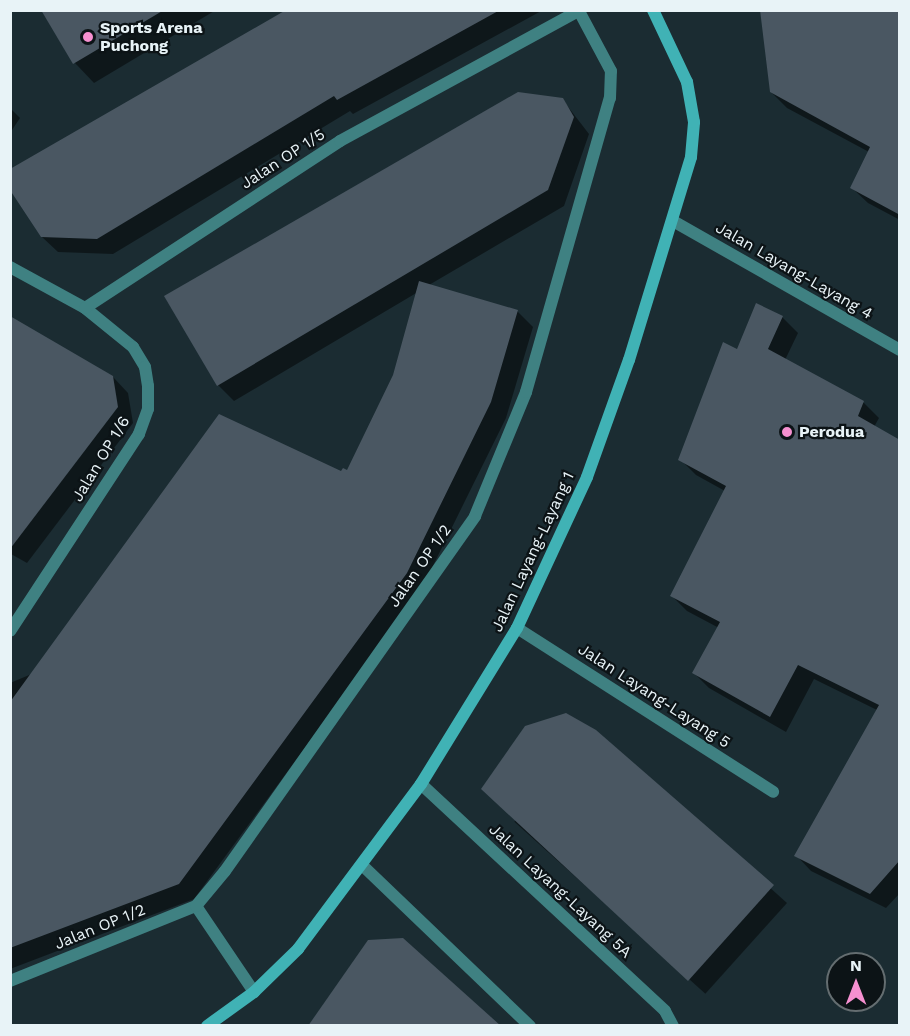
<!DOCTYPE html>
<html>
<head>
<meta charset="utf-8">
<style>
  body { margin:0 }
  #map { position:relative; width:910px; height:1036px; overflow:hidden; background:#1b2c32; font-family:"Work Sans",sans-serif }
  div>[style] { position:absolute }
  .shadow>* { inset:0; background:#0007; transform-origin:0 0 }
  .building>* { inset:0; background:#4a5762 }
  .street>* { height:12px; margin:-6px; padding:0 6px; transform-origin:6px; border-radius:6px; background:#3f8182 }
  .secondary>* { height:12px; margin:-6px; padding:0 6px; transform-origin:6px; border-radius:6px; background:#40b2b5 }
  .dots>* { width:16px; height:16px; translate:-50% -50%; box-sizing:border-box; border:3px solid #0c1316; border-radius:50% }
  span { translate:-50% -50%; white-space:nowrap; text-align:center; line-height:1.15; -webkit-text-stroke:4.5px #0c1316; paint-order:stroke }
  .poi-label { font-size:16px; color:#e8f3f7; font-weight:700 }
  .left { translate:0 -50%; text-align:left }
  .street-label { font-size:16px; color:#e8f3f7 }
  .frame { position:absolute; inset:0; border:12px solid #e8f3f7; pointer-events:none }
  .north { position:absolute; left:826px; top:952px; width:60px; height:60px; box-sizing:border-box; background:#0c1316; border:2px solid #646d70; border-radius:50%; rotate:0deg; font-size:16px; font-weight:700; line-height:24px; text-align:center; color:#e8f3f7 }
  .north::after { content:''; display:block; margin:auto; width:21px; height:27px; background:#f690d0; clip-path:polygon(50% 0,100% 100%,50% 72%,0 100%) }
</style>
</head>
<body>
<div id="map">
  <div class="shadow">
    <i style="clip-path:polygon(43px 10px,216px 10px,94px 83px,75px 63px)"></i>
    <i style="clip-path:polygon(290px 10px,543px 10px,353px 114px,350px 111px,113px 254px,58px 252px,42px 237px)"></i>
    <i style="clip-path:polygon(900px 10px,900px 220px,868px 203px,852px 188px,869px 152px,787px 108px,771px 92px)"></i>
    <i style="clip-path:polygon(562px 99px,589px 134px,564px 206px,429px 285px,517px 311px,533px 327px,506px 418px,422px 588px,194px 899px,10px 969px,10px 683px,34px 673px,348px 472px,395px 376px,418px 292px,234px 401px,218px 385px,166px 297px)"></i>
    <i style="clip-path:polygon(10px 108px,20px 118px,10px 133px)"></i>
    <i style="clip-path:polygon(782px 317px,798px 333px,785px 360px,864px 403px,879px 418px,874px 427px,900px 442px,900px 893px,886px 908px,811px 871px,796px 855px,877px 710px,814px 679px,786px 732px,709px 688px,694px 673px,719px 628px,687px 611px,672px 596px,725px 491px,696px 475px,680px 459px,738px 351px)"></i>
    <i style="clip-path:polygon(10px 318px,113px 377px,128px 393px,133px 423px,27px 563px,11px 554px)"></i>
    <i style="left:596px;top:731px;width:257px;height:122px;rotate:42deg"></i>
  </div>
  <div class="building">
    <i style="clip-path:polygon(41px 10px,164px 10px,73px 64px)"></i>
    <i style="clip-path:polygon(286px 10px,500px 10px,337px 100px,334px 96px,97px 239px,41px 237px,10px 190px,10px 169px)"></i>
    <i style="clip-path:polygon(760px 10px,900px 10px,900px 215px,850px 188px,870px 147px,770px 92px)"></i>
    <i style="clip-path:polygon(518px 92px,563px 98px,574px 117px,548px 190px,217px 386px,164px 296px)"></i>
    <i style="clip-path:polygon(419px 281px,518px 310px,491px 402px,407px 573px,179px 884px,10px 948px,10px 702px,219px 414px,341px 471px,343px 468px,347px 470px,393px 375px)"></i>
    <i style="clip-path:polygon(756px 303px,783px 316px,768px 349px,864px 401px,858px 416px,900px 440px,900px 860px,870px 894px,794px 856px,879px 705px,798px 665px,770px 717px,692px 673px,720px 622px,670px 596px,726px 486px,678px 460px,723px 342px,737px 349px)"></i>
    <i style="clip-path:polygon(10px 316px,113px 376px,118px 407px,10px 549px)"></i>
    <i style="clip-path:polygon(566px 713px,596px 730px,774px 885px,688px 981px,481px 789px,525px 726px)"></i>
    <i style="clip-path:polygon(403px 938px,501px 1026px,308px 1026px,368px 940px)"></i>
  </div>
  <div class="street">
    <i style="left:673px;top:221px;width:261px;rotate:29.6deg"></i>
    <i style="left:10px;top:267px;width:85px;rotate:28.7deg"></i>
    <i style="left:85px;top:308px;width:62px;rotate:39.1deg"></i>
    <i style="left:133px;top:347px;width:23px;rotate:59deg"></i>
    <i style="left:145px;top:367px;width:19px;rotate:81deg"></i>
    <i style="left:148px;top:386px;width:23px;rotate:90deg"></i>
    <i style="left:148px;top:409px;width:27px;rotate:110deg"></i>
    <i style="left:139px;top:434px;width:235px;rotate:123.2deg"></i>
    <i style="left:85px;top:308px;width:305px;rotate:-33.2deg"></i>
    <i style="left:340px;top:141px;width:273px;rotate:-28.6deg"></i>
    <i style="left:517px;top:628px;width:304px;rotate:32.6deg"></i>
    <i style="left:421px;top:784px;width:333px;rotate:42.9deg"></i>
    <i style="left:665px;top:1011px;width:17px;rotate:62deg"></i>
    <i style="left:362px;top:865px;width:233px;rotate:43.8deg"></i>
    <i style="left:196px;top:906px;width:104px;rotate:56deg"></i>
    <i style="left:10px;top:981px;width:201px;rotate:-22deg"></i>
    <i style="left:196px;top:906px;width:45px;rotate:-50.4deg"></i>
    <i style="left:225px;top:871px;width:434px;rotate:-54.8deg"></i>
    <i style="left:475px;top:516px;width:134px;rotate:-67.6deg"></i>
    <i style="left:526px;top:392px;width:306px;rotate:-74.1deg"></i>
    <i style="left:610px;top:98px;width:27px;rotate:-88deg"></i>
    <i style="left:611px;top:71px;width:68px;rotate:-118.1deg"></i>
  </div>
  <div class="secondary">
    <i style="left:207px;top:1026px;width:58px;rotate:-35.9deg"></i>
    <i style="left:254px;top:992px;width:62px;rotate:-44.3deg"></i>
    <i style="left:298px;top:949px;width:206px;rotate:-53.3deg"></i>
    <i style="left:421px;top:784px;width:183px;rotate:-58.4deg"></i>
    <i style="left:517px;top:628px;width:166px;rotate:-65.1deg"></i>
    <i style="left:587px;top:477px;width:124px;rotate:-70.3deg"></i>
    <i style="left:629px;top:360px;width:212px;rotate:-73deg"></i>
    <i style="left:691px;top:157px;width:35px;rotate:-85deg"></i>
    <i style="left:694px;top:122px;width:41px;rotate:-99.9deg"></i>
    <i style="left:687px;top:82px;width:80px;rotate:-115.3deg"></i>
  </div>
  <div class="dots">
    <i style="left:88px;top:37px;background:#f690d0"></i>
    <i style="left:787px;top:432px;background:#f690d0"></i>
  </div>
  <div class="poi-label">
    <span class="left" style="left:100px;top:37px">Sports Arena<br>Puchong</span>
    <span class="left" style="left:799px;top:432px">Perodua</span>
  </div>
  <div class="street-label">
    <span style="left:283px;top:159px;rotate:-33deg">Jalan OP 1/5</span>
    <span style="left:794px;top:271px;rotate:30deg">Jalan Layang-Layang 4</span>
    <span style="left:101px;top:459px;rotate:-59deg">Jalan OP 1/6</span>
    <span style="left:533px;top:552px;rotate:-65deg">Jalan Layang-Layang 1</span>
    <span style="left:420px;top:566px;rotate:-55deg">Jalan OP 1/2</span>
    <span style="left:654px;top:696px;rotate:33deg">Jalan Layang-Layang 5</span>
    <span style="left:560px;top:891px;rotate:43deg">Jalan Layang-Layang 5A</span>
    <span style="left:100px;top:927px;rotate:-22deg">Jalan OP 1/2</span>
  </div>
  <div class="frame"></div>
  <div class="north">N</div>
</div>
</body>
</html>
